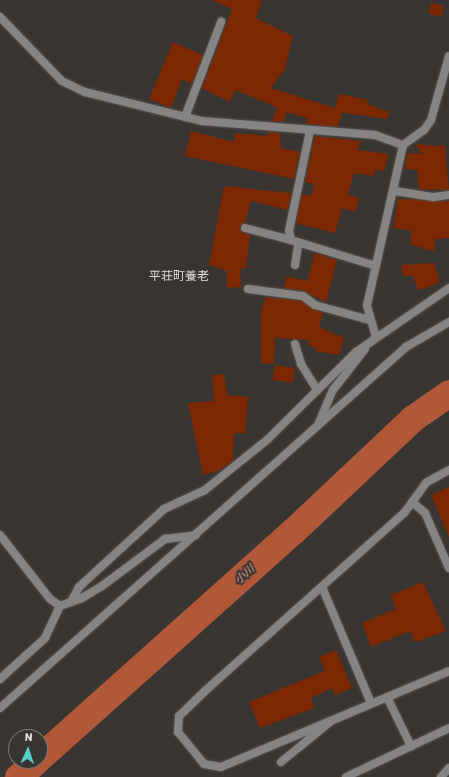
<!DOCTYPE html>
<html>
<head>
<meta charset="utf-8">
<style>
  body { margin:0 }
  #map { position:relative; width:449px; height:777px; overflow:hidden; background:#393533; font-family:Rubik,"Noto Sans JP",sans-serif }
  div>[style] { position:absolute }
  .river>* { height:27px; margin:-13.5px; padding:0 13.5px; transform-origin:13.5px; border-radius:13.5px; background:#b15839 }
  .building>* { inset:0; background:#7c2803; transform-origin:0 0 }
  .roads { filter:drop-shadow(0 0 1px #575351) drop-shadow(0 0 1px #575351) }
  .service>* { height:8px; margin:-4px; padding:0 4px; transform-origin:4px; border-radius:4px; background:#868483 }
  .minor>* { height:8px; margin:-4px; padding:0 4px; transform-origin:4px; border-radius:4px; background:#868483 }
  .tertiary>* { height:8px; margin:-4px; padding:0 4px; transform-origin:4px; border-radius:4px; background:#868483 }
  span { translate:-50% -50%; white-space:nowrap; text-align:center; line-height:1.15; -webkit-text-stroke:4px #393533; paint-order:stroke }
  .water-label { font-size:11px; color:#f5ad94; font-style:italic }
  .quarter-label { font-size:12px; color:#dfdddc }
  .north { position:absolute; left:8px; top:729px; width:40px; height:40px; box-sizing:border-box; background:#393533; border:1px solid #7b7877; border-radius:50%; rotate:3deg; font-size:11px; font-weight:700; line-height:16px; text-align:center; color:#dfdddc }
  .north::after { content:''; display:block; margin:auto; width:14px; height:18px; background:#55cec6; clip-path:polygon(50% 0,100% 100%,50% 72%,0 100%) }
</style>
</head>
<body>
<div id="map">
  <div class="river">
    <i style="left:40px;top:757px;width:339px;rotate:-41.8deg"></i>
    <i style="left:293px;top:531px;width:165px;rotate:-43.3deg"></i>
    <i style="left:413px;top:418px;width:44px;rotate:-34.8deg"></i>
    <i style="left:18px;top:777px;width:24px;rotate:-42deg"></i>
  </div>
  <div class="building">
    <i style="clip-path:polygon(212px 0,262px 0,256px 18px,293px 36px,285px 69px,271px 88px,335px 108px,339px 94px,368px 100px,367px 104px,389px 112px,387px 119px,346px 113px,342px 113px,338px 127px,309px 124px,306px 123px,307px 118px,287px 112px,283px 122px,272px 121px,277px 109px,272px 105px,235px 90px,230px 102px,202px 88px,232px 9px)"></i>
    <i style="left:431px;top:3px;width:13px;height:11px;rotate:13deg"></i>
    <i style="clip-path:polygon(173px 42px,203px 55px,192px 84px,182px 79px,171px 108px,149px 99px)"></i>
    <i style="clip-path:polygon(191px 131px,234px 142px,235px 133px,267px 136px,268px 132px,280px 133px,281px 148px,300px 152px,294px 179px,185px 156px)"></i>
    <i style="clip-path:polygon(315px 136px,360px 141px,358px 150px,389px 154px,384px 171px,375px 170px,374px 176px,354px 173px,348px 195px,359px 198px,355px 212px,342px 208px,335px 233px,296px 223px,302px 194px,312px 196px,314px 184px,305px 182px)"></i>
    <i style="clip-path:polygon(416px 144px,445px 146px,449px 190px,419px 189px,417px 170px,405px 169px,407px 153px,422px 154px)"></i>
    <i style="clip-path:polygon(224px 186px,291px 193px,288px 210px,251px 201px,245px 223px,240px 227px,241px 232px,250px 235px,246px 269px,240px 268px,241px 287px,227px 288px,227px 271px,209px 265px)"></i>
    <i style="clip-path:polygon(398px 199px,449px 201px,449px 238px,435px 239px,434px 252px,410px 244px,412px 231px,394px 228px)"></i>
    <i style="clip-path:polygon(315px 253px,337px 260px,326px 302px,304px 291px,284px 288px,287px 276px,307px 281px)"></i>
    <i style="clip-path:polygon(434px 263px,440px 282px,427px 288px,418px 290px,413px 276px,403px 276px,401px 265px)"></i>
    <i style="clip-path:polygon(266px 297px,301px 301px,323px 313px,319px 327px,344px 338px,339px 355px,315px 351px,316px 348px,308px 345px,310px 340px,275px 338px,274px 364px,261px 363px,261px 313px)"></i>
    <i style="left:275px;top:365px;width:20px;height:15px;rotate:9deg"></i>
    <i style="clip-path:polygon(224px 374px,227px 395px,248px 397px,245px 433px,234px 433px,233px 461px,220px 470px,203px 475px,188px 403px,214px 401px,212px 375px)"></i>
    <i style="clip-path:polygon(449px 487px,449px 537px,431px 495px)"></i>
    <i style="clip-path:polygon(423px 582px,446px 631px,415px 642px,410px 631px,371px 647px,362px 623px,396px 609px,391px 595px)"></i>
    <i style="clip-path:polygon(336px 650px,352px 688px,335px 695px,332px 688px,311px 698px,314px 708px,260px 728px,249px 702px,325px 671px,319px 657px)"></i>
  </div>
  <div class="roads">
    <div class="service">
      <i style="left:310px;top:131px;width:102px;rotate:101.9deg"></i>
      <i style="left:289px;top:231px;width:9px;rotate:77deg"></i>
      <i style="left:291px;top:240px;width:89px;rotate:17deg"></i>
      <i style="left:245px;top:228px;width:48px;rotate:14.6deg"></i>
      <i style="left:295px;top:265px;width:20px;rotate:-81deg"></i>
      <i style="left:248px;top:289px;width:55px;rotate:7.3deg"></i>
      <i style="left:303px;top:296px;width:15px;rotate:37deg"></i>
      <i style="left:315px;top:305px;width:57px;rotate:15.3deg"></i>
      <i style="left:295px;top:344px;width:21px;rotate:73deg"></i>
      <i style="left:301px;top:364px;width:31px;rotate:58deg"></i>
      <i style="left:449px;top:470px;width:26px;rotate:151deg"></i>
      <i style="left:426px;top:483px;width:37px;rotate:126deg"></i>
      <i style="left:404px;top:513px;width:267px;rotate:138.2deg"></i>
      <i style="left:205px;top:691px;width:36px;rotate:136deg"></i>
      <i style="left:179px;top:716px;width:16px;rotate:94deg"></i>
      <i style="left:178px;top:732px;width:41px;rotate:50.9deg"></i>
      <i style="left:204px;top:764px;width:17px;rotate:10deg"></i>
      <i style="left:221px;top:767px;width:247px;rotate:-22.8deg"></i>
      <i style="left:412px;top:502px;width:17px;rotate:40deg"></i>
      <i style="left:425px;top:513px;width:60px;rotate:66.4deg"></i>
      <i style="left:322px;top:587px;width:126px;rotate:67.1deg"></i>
      <i style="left:387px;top:697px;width:55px;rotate:63.9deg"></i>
      <i style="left:281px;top:762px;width:63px;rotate:-39.2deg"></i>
    </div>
    <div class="minor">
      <i style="left:0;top:17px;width:89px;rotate:45.9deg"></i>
      <i style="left:62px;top:81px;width:25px;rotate:26deg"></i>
      <i style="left:85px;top:92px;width:121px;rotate:13.9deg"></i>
      <i style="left:202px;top:121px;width:174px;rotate:4.6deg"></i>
      <i style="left:375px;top:135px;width:30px;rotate:20deg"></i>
      <i style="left:185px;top:117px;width:102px;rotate:-69.2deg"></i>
      <i style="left:395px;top:191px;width:39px;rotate:9deg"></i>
      <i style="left:434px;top:197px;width:15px;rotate:-8deg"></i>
      <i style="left:373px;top:340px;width:4px;rotate:-45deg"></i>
      <i style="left:376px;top:337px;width:33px;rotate:-106deg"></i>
      <i style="left:367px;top:305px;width:164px;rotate:-77.3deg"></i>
      <i style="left:403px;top:145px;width:26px;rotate:-36deg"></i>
      <i style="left:424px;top:130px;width:12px;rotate:-55deg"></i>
      <i style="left:431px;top:120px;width:66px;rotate:-74.3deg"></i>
      <i style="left:318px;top:425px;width:38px;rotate:-67deg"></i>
      <i style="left:333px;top:390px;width:52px;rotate:-52deg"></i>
      <i style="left:71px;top:602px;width:17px;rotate:-62deg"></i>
      <i style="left:79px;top:587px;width:115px;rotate:-42.5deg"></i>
      <i style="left:164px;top:509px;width:45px;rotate:-24.9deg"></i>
      <i style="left:205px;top:490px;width:81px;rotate:-39deg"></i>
      <i style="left:268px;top:439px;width:124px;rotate:-44.7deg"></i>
      <i style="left:356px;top:352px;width:113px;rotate:-34.5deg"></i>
      <i style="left:0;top:679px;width:61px;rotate:-42.3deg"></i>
      <i style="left:45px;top:638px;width:35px;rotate:-65deg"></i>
      <i style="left:60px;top:606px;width:23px;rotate:-20deg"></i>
      <i style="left:82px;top:598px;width:23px;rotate:-31deg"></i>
      <i style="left:102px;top:586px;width:79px;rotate:-36.7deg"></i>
      <i style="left:165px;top:539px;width:31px;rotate:-7deg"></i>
      <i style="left:346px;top:777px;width:114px;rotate:-25.4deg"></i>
      <i style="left:441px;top:777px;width:12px;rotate:-48deg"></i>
    </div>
    <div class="tertiary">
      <i style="left:0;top:535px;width:81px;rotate:52deg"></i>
      <i style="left:50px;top:599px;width:12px;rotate:35deg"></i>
      <i style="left:0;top:708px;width:543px;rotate:-41.64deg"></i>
      <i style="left:406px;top:347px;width:50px;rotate:-30.2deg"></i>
    </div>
  </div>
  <div class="water-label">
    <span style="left:245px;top:575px;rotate:-42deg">小川</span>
  </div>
  <div class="quarter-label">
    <span style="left:179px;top:277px">平荘町養老</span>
  </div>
  <div class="north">N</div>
</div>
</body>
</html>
